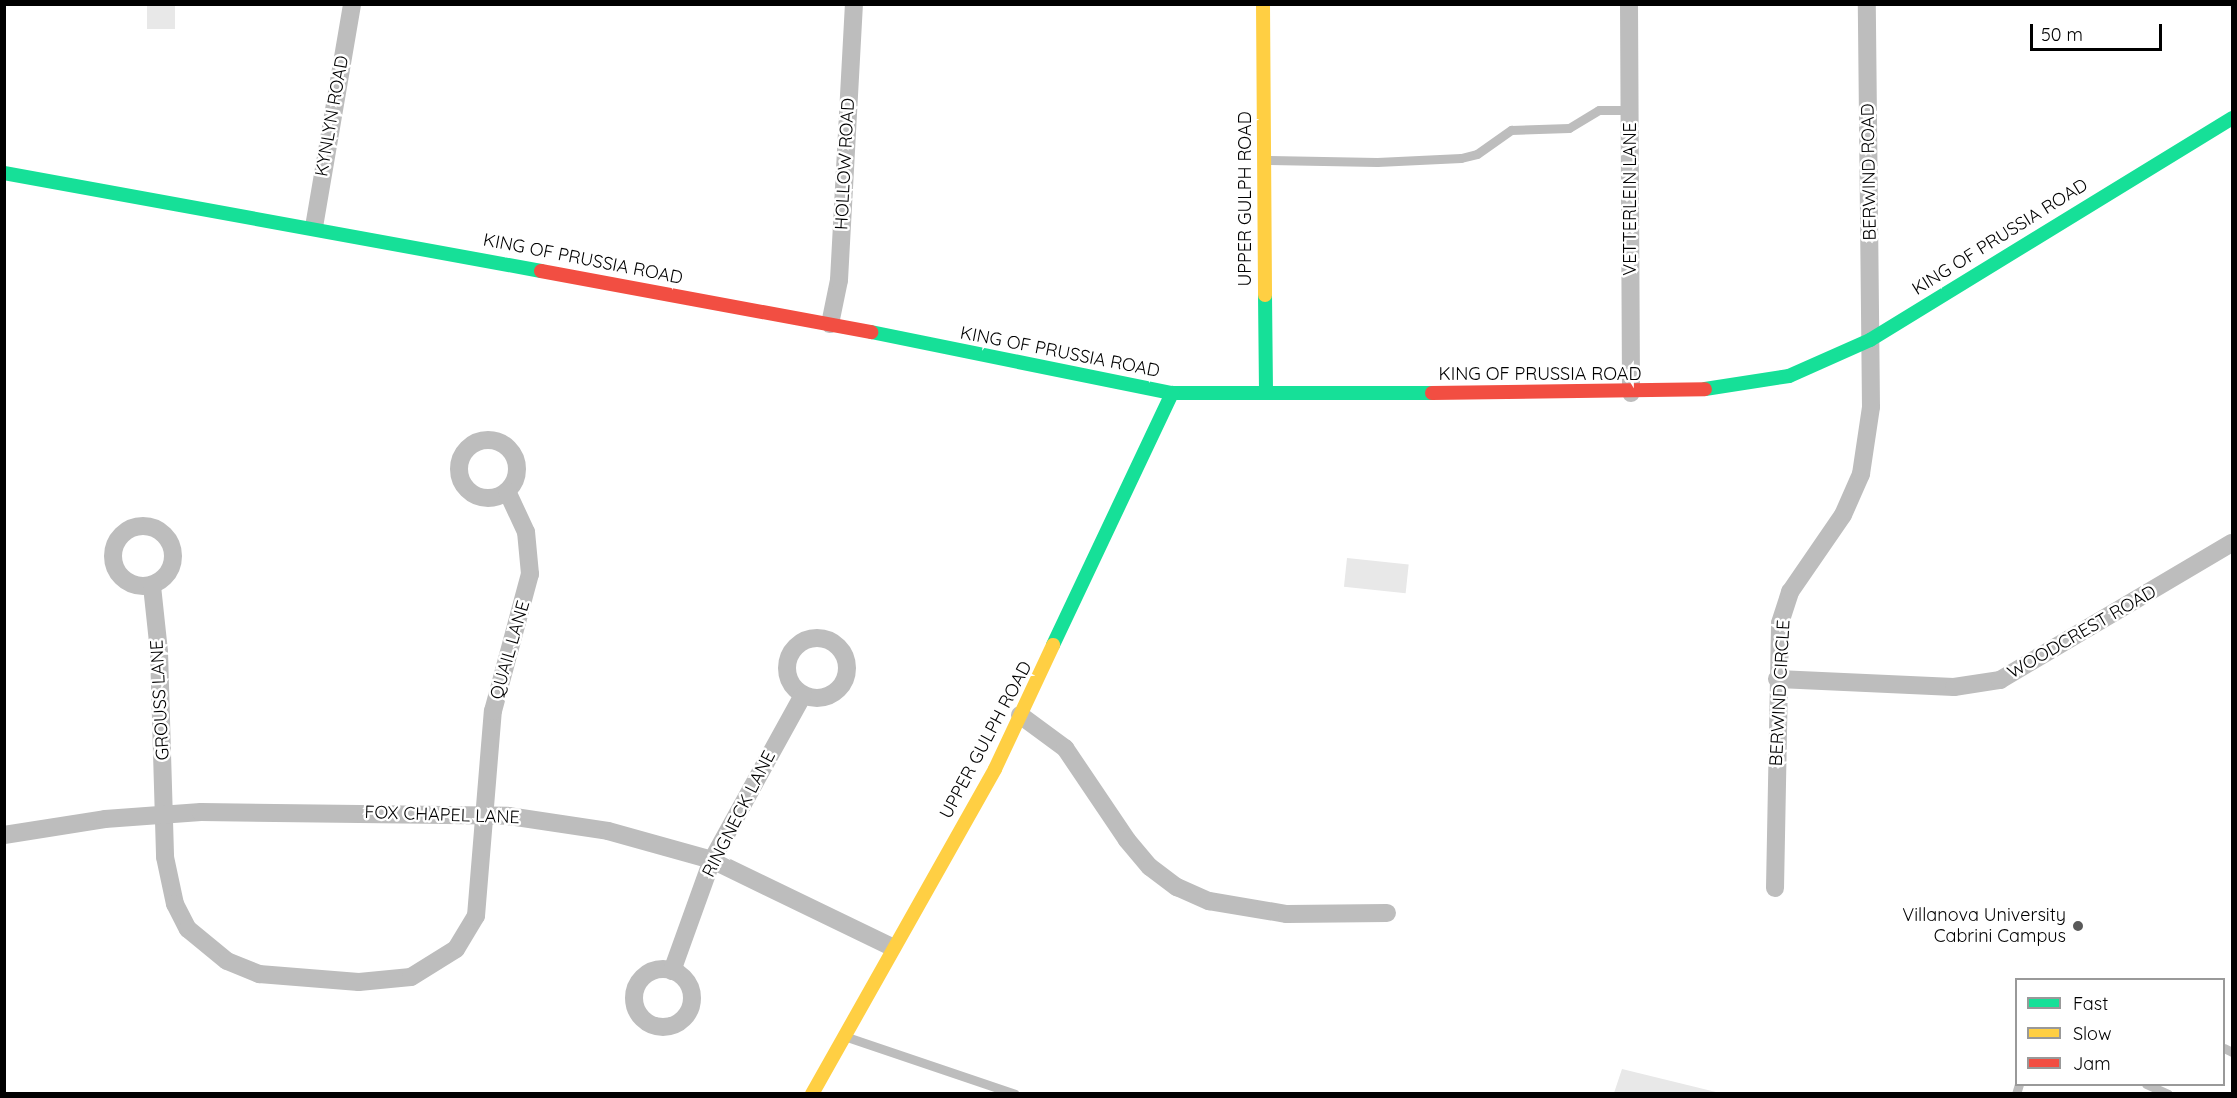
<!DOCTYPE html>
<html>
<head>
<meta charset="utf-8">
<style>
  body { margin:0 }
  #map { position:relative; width:2237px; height:1098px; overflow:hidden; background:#fff; font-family:Quicksand,sans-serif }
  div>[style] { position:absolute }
  .green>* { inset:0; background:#e8e8e8; transform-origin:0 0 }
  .lane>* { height:9px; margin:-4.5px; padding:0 4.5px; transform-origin:4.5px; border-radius:4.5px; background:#bdbdbd }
  .street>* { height:18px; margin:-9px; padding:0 9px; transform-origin:9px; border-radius:9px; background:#bdbdbd }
  .street>.ring { margin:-9px; padding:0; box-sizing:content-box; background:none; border:18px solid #bdbdbd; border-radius:50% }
  .fast>* { height:14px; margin:-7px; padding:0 7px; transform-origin:7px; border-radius:7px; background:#16e098 }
  .slow>* { height:14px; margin:-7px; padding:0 7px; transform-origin:7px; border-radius:7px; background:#ffcf43 }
  .jam>* { height:14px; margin:-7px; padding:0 7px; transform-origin:7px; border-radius:7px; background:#f24e42 }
  .dots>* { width:16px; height:16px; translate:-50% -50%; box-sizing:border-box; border:3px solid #fff; border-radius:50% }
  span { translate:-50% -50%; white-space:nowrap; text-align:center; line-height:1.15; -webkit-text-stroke:5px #fff; paint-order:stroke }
  .street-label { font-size:18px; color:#000 }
  .poi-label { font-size:18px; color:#000 }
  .right { translate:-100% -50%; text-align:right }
  .frame { position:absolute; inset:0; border:6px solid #000; pointer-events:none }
  .legend { position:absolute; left:2015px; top:978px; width:210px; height:108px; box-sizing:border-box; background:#fff; border:2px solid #999; margin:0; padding:8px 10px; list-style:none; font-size:18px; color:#000 }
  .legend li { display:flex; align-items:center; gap:12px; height:30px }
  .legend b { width:30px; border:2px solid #999 }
  .scale { position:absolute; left:2030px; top:24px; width:132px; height:27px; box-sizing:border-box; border:3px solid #000; border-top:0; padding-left:8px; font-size:18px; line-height:21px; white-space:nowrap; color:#000; -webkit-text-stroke:4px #fff; paint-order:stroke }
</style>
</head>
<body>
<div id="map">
  <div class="green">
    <i style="left:147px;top:5px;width:28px;height:24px"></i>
    <i style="left:1347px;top:558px;width:62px;height:29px;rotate:6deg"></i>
    <i style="clip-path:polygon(1622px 1069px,1720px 1093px,1614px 1093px)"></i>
  </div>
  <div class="lane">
    <i style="left:1266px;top:160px;width:111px;rotate:1deg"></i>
    <i style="left:1377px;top:162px;width:84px;rotate:-2.7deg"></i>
    <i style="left:1461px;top:158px;width:16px;rotate:-14deg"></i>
    <i style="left:1477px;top:154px;width:42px;rotate:-35.2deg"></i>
    <i style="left:1511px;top:130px;width:58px;rotate:-2deg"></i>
    <i style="left:1569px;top:128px;width:35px;rotate:-31deg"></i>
    <i style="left:1599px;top:110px;width:31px"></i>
    <i style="left:847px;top:1037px;width:177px;rotate:18.7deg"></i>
    <i style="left:2224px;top:1048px;width:9px;rotate:27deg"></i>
    <i style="left:2146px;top:1084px;width:24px;rotate:24deg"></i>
    <i style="left:2016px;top:1094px;width:10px;rotate:-73deg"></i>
  </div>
  <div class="street">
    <i style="left:1629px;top:4px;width:389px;rotate:89.7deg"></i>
    <i style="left:314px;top:227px;width:226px;rotate:-80.3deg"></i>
    <i style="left:830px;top:324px;width:45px;rotate:-78.4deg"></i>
    <i style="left:839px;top:280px;width:276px;rotate:-86.9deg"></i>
    <i class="ring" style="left:459px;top:440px;width:40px;height:40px"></i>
    <i class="ring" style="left:113px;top:526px;width:42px;height:42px"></i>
    <i style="left:152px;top:586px;width:66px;rotate:83.9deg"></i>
    <i style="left:159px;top:652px;width:205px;rotate:88.3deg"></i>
    <i style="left:165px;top:857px;width:48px;rotate:78deg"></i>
    <i style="left:175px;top:904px;width:28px;rotate:63deg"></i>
    <i style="left:188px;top:929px;width:50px;rotate:39.4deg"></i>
    <i style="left:227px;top:961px;width:35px;rotate:22deg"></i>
    <i style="left:259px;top:974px;width:100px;rotate:4.6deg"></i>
    <i style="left:359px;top:982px;width:52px;rotate:-5.5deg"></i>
    <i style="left:411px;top:977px;width:53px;rotate:-31.9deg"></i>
    <i style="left:456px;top:949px;width:39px;rotate:-59deg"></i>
    <i style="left:476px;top:916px;width:206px;rotate:-85.3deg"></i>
    <i style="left:493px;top:711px;width:142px;rotate:-74.9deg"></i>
    <i style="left:530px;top:574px;width:42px;rotate:-95.4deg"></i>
    <i style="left:526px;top:532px;width:45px;rotate:-114.9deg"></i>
    <i class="ring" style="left:787px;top:638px;width:42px;height:42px"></i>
    <i style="left:1777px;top:679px;width:177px;rotate:2.6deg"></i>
    <i style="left:1954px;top:687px;width:47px;rotate:-8.7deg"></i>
    <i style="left:2000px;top:680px;width:269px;rotate:-30.6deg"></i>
    <i style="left:1020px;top:715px;width:56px;rotate:36.3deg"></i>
    <i style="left:1065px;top:748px;width:111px;rotate:56deg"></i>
    <i style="left:1127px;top:840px;width:35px;rotate:50deg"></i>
    <i style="left:1150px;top:867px;width:34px;rotate:37deg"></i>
    <i style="left:1177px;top:887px;width:35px;rotate:24deg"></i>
    <i style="left:1209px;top:901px;width:79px;rotate:9.5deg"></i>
    <i style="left:1287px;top:914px;width:100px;rotate:-0.6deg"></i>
    <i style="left:4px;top:835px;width:102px;rotate:-9deg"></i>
    <i style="left:105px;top:819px;width:96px;rotate:-4.2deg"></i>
    <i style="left:201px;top:812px;width:307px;rotate:0.7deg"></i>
    <i style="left:508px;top:816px;width:101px;rotate:8.5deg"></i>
    <i style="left:608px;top:831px;width:108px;rotate:15.6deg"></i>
    <i style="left:712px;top:860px;width:200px;rotate:25.8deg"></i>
    <i style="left:1775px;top:888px;width:265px;rotate:-88.9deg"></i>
    <i style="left:1780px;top:623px;width:33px;rotate:-72deg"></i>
    <i style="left:1790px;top:592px;width:93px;rotate:-55.5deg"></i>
    <i style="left:1843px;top:515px;width:45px;rotate:-66.3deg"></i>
    <i style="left:1861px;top:474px;width:68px;rotate:-81.5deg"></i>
    <i style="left:1871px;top:407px;width:403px;rotate:-90.6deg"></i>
    <i class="ring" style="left:634px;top:969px;width:40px;height:40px"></i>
    <i style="left:672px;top:971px;width:118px;rotate:-70.2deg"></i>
    <i style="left:712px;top:860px;width:188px;rotate:-61.1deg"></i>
  </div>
  <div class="fast">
    <i style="left:4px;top:173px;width:546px;rotate:10.34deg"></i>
    <i style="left:1265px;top:295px;width:98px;rotate:89.4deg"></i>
    <i style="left:871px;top:332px;width:307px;rotate:11.5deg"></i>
    <i style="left:1172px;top:393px;width:260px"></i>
    <i style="left:1705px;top:389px;width:85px;rotate:-8.8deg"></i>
    <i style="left:1789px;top:376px;width:89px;rotate:-24deg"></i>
    <i style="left:1870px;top:340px;width:425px;rotate:-31.5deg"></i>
    <i style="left:1053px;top:645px;width:279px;rotate:-64.7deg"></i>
  </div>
  <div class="slow">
    <i style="left:1263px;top:4px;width:291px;rotate:89.6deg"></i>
    <i style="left:812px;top:1094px;width:373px;rotate:-60.6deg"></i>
    <i style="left:995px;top:769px;width:137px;rotate:-64.9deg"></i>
  </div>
  <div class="jam">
    <i style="left:541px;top:271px;width:336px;rotate:10.5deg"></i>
    <i style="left:1432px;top:393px;width:273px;rotate:-0.8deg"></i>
  </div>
  <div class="dots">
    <i style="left:2078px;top:926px;background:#595959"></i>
  </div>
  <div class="street-label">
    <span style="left:332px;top:116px;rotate:-80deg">KYNLYN ROAD</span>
    <span style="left:845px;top:164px;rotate:-87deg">HOLLOW ROAD</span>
    <span style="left:1869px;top:172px;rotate:-91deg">BERWIND ROAD</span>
    <span style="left:1245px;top:199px;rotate:-90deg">UPPER GULPH ROAD</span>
    <span style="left:1630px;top:199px;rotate:-90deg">VETTERLEIN LANE</span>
    <span style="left:2000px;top:237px;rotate:-32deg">KING OF PRUSSIA ROAD</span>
    <span style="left:583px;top:259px;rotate:11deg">KING OF PRUSSIA ROAD</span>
    <span style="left:1060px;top:352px;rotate:11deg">KING OF PRUSSIA ROAD</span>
    <span style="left:1540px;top:374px">KING OF PRUSSIA ROAD</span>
    <span style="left:2082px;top:632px;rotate:-30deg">WOODCREST ROAD</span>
    <span style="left:510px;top:650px;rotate:-74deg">QUAIL LANE</span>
    <span style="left:1780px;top:693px;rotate:-87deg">BERWIND CIRCLE</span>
    <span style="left:160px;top:700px;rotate:-93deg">GROUSS LANE</span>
    <span style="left:986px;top:740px;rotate:-62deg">UPPER GULPH ROAD</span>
    <span style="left:739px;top:814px;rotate:-63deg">RINGNECK LANE</span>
    <span style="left:442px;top:815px;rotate:2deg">FOX CHAPEL LANE</span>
  </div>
  <div class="poi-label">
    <span class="right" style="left:2066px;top:926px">Villanova University<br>Cabrini Campus</span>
  </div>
  <div class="frame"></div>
  <ul class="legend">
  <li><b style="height:8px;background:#16e098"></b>Fast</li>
  <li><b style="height:8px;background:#ffcf43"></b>Slow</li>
  <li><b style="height:8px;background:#f24e42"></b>Jam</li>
  </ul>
  <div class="scale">50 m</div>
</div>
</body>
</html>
